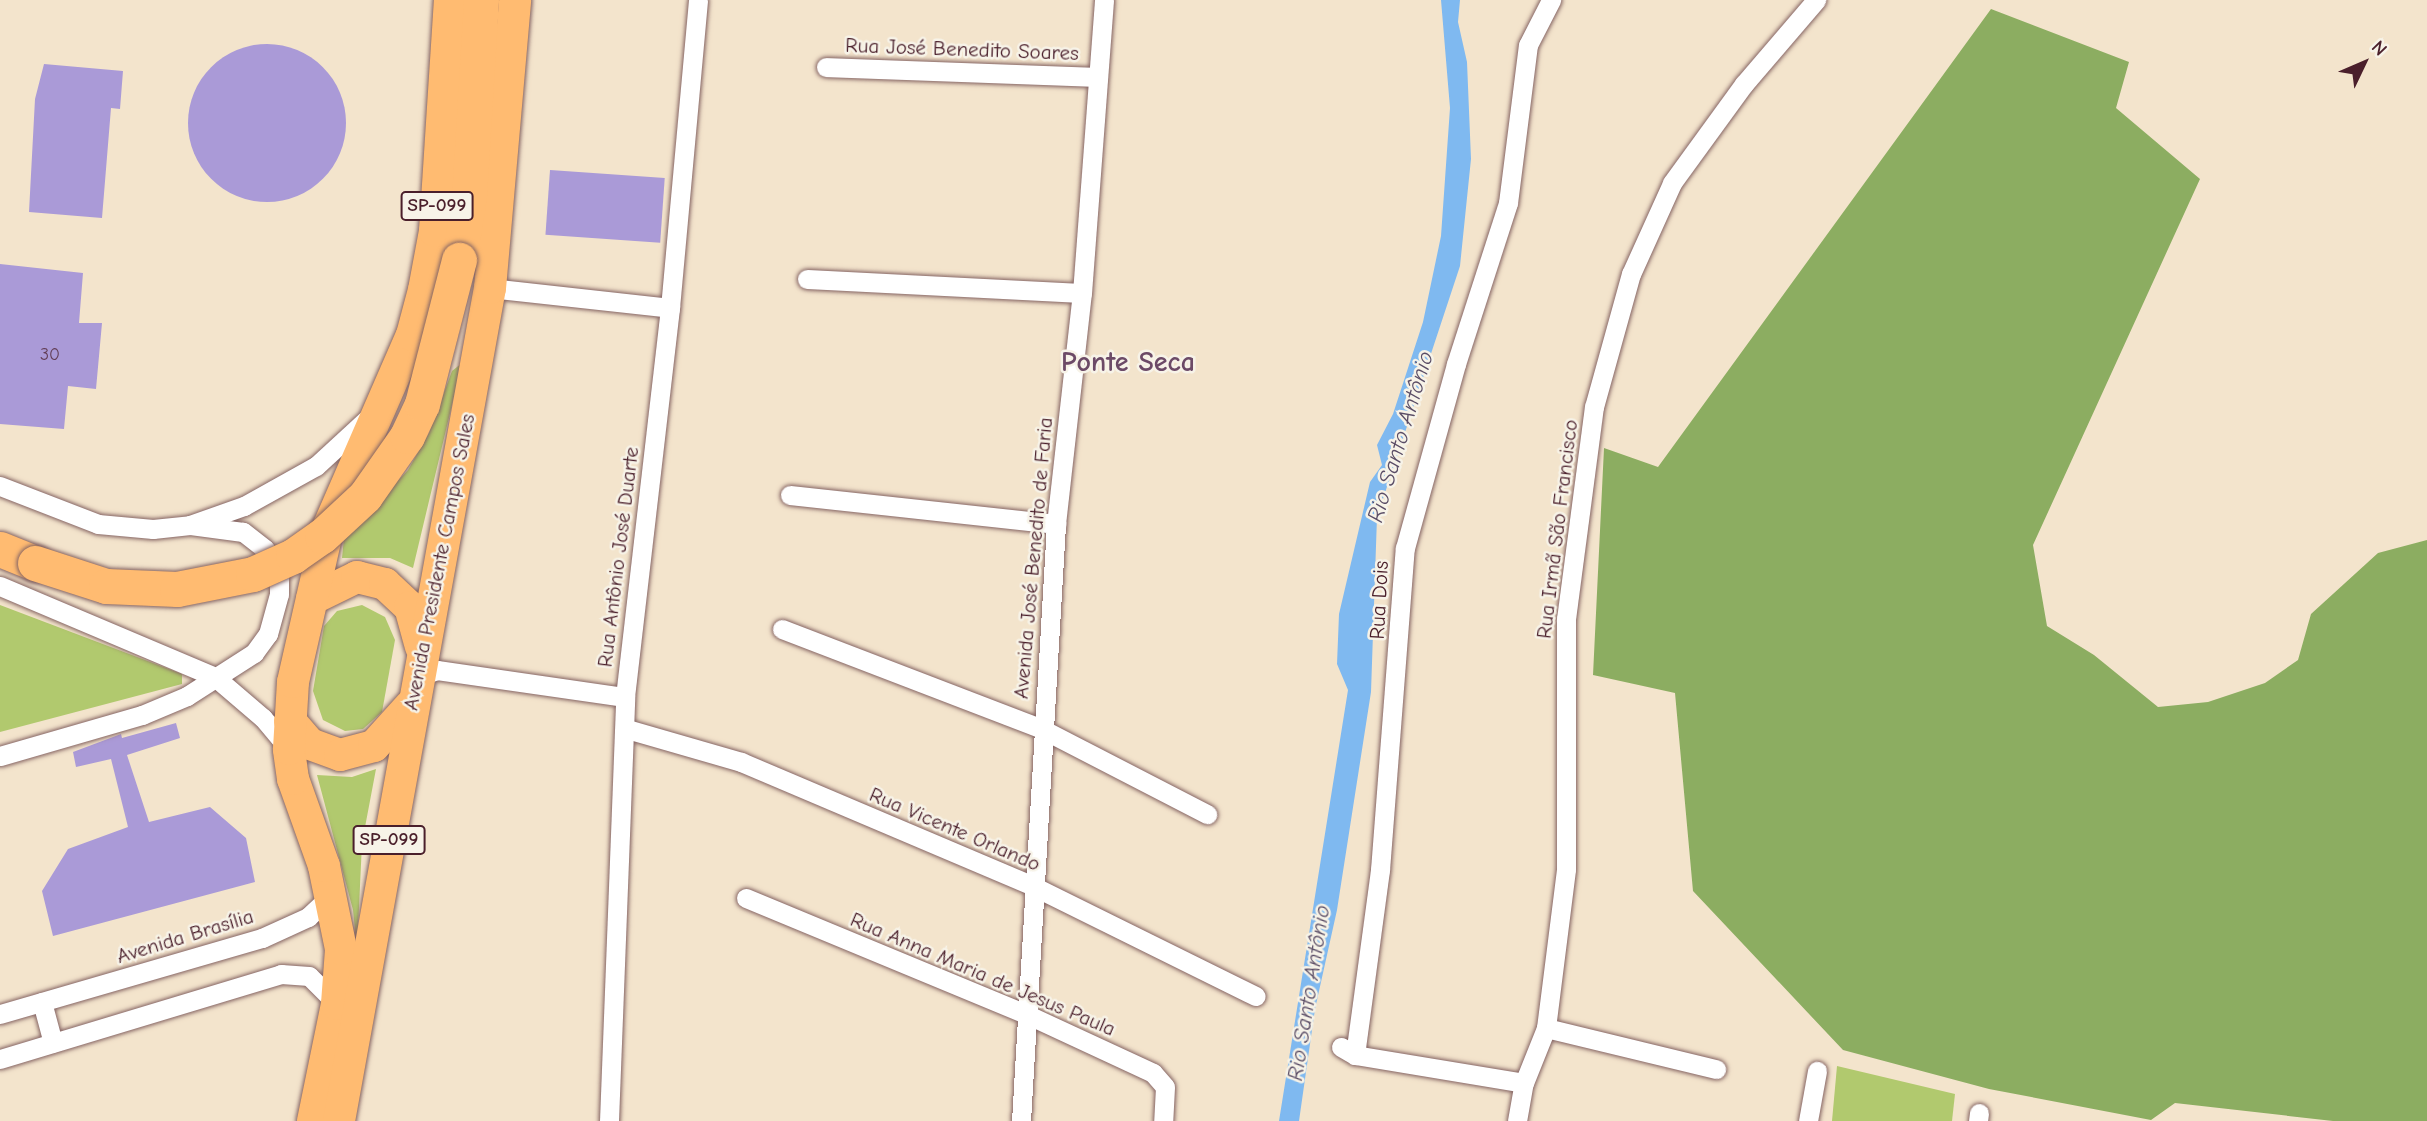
<!DOCTYPE html>
<html>
<head>
<meta charset="utf-8">
<style>
  body { margin:0 }
  #map { position:relative; width:2427px; height:1121px; overflow:hidden; background:#f3e4cc; font-family:"Comic Neue",sans-serif }
  div>[style] { position:absolute }
  .green>* { inset:0; background:#b1c96e }
  .forest>* { inset:0; background:#8cad61 }
  .water>* { inset:0; background:#7fb9f0 }
  .building>* { inset:0; background:#aa9ad7; transform-origin:0 0 }
  .round { border-radius:50% }
  .roads { filter:drop-shadow(0 0 2px #856463) drop-shadow(0 0 2px #856463) }
  .street>* { height:19px; margin:-9.5px; padding:0 9.5px; transform-origin:9.5px; border-radius:9.5px; background:#fff }
  .primary>* { height:32px; margin:-16px; padding:0 16px; transform-origin:16px; border-radius:16px; background:#ffbb71 }
  .highway>* { height:35px; margin:-17.5px; padding:0 17.5px; transform-origin:17.5px; border-radius:17.5px; background:#ffbb71 }
  .bridges { filter:drop-shadow(0 0 2px #856463) drop-shadow(0 0 2px #856463) }
  .highway-bridge>* { height:35px; margin:-17.5px; padding:0 17.5px; transform-origin:17.5px; border-radius:17.5px; background:#ffbb71 }
  span { translate:-50% -50%; white-space:nowrap; text-align:center; line-height:1.15; -webkit-text-stroke:5px #f7f3e8; paint-order:stroke }
  .number-label { font-size:18px; color:#623e56 }
  .number-label span { -webkit-text-stroke-width:0 }
  .shield-label span { padding:2px 5px; background:#f7f3e8; border:2px solid; border-radius:5px; -webkit-text-stroke-width:0 }
  .shield-label { font-size:19px; color:#4a1f2b; font-weight:700 }
  .street-label { font-size:21px; color:#4a1f2b }
  .water-label { font-size:23px; color:#5a4d66; font-style:italic }
  .district-label { font-size:28px; color:#6c4a67; font-weight:700 }
  .north { position:absolute; left:2329px; top:28px; width:70px; height:70px; -webkit-text-stroke:5px #f7f3e8; paint-order:stroke; rotate:46deg; font-size:19px; font-weight:700; line-height:28px; text-align:center; color:#4a1f2b }
  .north::after { content:''; display:block; margin:auto; width:24px; height:32px; background:#4a1f2b; clip-path:polygon(50% 0,100% 100%,50% 72%,0 100%) }
</style>
</head>
<body>
<div id="map">
  <div class="green">
    <i style="clip-path:polygon(462px 363px,413px 568px,390px 558px,342px 558px,344px 538px,408px 470px,429px 433px,452px 371px)"></i>
    <i style="clip-path:polygon(0 605px,182px 674px,182px 684px,0 732px)"></i>
    <i style="clip-path:polygon(362px 605px,385px 617px,395px 640px,382px 712px,363px 729px,345px 731px,323px 720px,313px 691px,324px 626px,337px 611px)"></i>
    <i style="clip-path:polygon(376px 769px,362px 843px,357px 950px,353px 910px,317px 775px,352px 777px)"></i>
    <i style="clip-path:polygon(1837px 1066px,1955px 1094px,1952px 1121px,1832px 1121px)"></i>
  </div>
  <div class="forest">
    <i style="clip-path:polygon(1991px 9px,2129px 62px,2116px 108px,2200px 179px,2033px 545px,2047px 626px,2094px 655px,2158px 707px,2208px 702px,2265px 683px,2298px 660px,2311px 614px,2378px 553px,2427px 540px,2427px 1121px,2333px 1121px,2175px 1103px,2151px 1120px,1989px 1089px,1843px 1050px,1693px 891px,1675px 693px,1593px 675px,1604px 448px,1658px 467px)"></i>
  </div>
  <div class="water">
    <i style="clip-path:polygon(1441px 0,1460px 0,1458px 22px,1467px 62px,1471px 159px,1460px 266px,1377px 517px,1371px 692px,1337px 910px,1315px 1009px,1299px 1121px,1279px 1121px,1348px 690px,1337px 664px,1339px 614px,1370px 482px,1382px 465px,1377px 445px,1393px 414px,1423px 322px,1441px 236px,1450px 108px)"></i>
  </div>
  <div class="building">
    <i class="round" style="left:188px;top:44px;width:158px;height:158px"></i>
    <i style="clip-path:polygon(44px 64px,123px 71px,120px 109px,111px 108px,102px 218px,29px 212px,35px 99px)"></i>
    <i style="left:550px;top:170px;width:115px;height:65px;rotate:4deg"></i>
    <i style="clip-path:polygon(0 264px,83px 273px,79px 323px,102px 323px,96px 389px,68px 386px,64px 429px,0 424px)"></i>
    <i style="clip-path:polygon(176px 723px,180px 738px,127px 755px,149px 822px,210px 807px,246px 838px,255px 882px,53px 936px,42px 891px,68px 849px,128px 827px,111px 759px,76px 767px,73px 752px,121px 734px,122px 738px)"></i>
  </div>
  <div class="roads">
    <div class="street">
      <i style="left:826px;top:67px;width:270px;rotate:2.1deg"></i>
      <i style="left:807px;top:279px;width:275px;rotate:2.9deg"></i>
      <i style="left:490px;top:288px;width:181px;rotate:6.3deg"></i>
      <i style="left:0;top:486px;width:105px;rotate:21.2deg"></i>
      <i style="left:98px;top:524px;width:55px;rotate:5.2deg"></i>
      <i style="left:153px;top:529px;width:37px;rotate:-6deg"></i>
      <i style="left:190px;top:525px;width:57px;rotate:-19.4deg"></i>
      <i style="left:244px;top:506px;width:82px;rotate:-29.1deg"></i>
      <i style="left:316px;top:466px;width:68px;rotate:-42.6deg"></i>
      <i style="left:790px;top:495px;width:268px;rotate:6.2deg"></i>
      <i style="left:0;top:586px;width:233px;rotate:22.9deg"></i>
      <i style="left:215px;top:677px;width:63px;rotate:40.5deg"></i>
      <i style="left:263px;top:718px;width:40px;rotate:50deg"></i>
      <i style="left:782px;top:629px;width:279px;rotate:21deg"></i>
      <i style="left:1042px;top:729px;width:186px;rotate:27.3deg"></i>
      <i style="left:420px;top:676px;width:18px;rotate:-19deg"></i>
      <i style="left:437px;top:670px;width:190px;rotate:8.2deg"></i>
      <i style="left:627px;top:729px;width:119px;rotate:16.1deg"></i>
      <i style="left:741px;top:762px;width:319px;rotate:23deg"></i>
      <i style="left:1035px;top:887px;width:246px;rotate:26.3deg"></i>
      <i style="left:0;top:756px;width:148px;rotate:-16.1deg"></i>
      <i style="left:142px;top:715px;width:49px;rotate:-22.9deg"></i>
      <i style="left:187px;top:696px;width:80px;rotate:-32.7deg"></i>
      <i style="left:254px;top:653px;width:24px;rotate:-54deg"></i>
      <i style="left:268px;top:634px;width:41px;rotate:-74.6deg"></i>
      <i style="left:279px;top:594px;width:17px;rotate:-90deg"></i>
      <i style="left:279px;top:577px;width:31px;rotate:-117deg"></i>
      <i style="left:265px;top:549px;width:28px;rotate:-142deg"></i>
      <i style="left:243px;top:532px;width:53px;rotate:-172.5deg"></i>
      <i style="left:746px;top:898px;width:303px;rotate:22.5deg"></i>
      <i style="left:1026px;top:1014px;width:140px;rotate:24.9deg"></i>
      <i style="left:1153px;top:1073px;width:18px;rotate:49deg"></i>
      <i style="left:1165px;top:1087px;width:34px;rotate:93deg"></i>
      <i style="left:42px;top:1002px;width:42px;rotate:75deg"></i>
      <i style="left:0;top:1014px;width:273px;rotate:-16.2deg"></i>
      <i style="left:262px;top:938px;width:51px;rotate:-24.5deg"></i>
      <i style="left:308px;top:917px;width:33px;rotate:-43deg"></i>
      <i style="left:1546px;top:1028px;width:175px;rotate:13.6deg"></i>
      <i style="left:1341px;top:1047px;width:16px;rotate:30deg"></i>
      <i style="left:1355px;top:1055px;width:171px;rotate:9.4deg"></i>
      <i style="left:1355px;top:1055px;width:187px;rotate:-82.3deg"></i>
      <i style="left:1380px;top:870px;width:323px;rotate:-85.6deg"></i>
      <i style="left:1405px;top:548px;width:191px;rotate:-74.5deg"></i>
      <i style="left:1456px;top:364px;width:169px;rotate:-72.1deg"></i>
      <i style="left:1508px;top:203px;width:159px;rotate:-82.8deg"></i>
      <i style="left:1528px;top:45px;width:51px;rotate:-62.9deg"></i>
      <i style="left:0;top:1059px;width:294px;rotate:-16.8deg"></i>
      <i style="left:281px;top:974px;width:28px;rotate:4deg"></i>
      <i style="left:309px;top:976px;width:40px;rotate:45deg"></i>
      <i style="left:609px;top:1121px;width:424px;rotate:-87.8deg"></i>
      <i style="left:625px;top:697px;width:392px;rotate:-83.4deg"></i>
      <i style="left:670px;top:308px;width:309px;rotate:-84.8deg"></i>
      <i style="left:1021px;top:1121px;width:598px;rotate:-86.64deg"></i>
      <i style="left:1056px;top:524px;width:232px;rotate:-83.6deg"></i>
      <i style="left:1082px;top:293px;width:294px;rotate:-85.7deg"></i>
      <i style="left:1517px;top:1121px;width:39px;rotate:-80deg"></i>
      <i style="left:1524px;top:1083px;width:59px;rotate:-68.2deg"></i>
      <i style="left:1546px;top:1028px;width:160px;rotate:-82.8deg"></i>
      <i style="left:1566px;top:869px;width:250px;rotate:-90deg"></i>
      <i style="left:1566px;top:619px;width:214px;rotate:-82.5deg"></i>
      <i style="left:1594px;top:407px;width:138px;rotate:-74.5deg"></i>
      <i style="left:1631px;top:274px;width:100px;rotate:-65.7deg"></i>
      <i style="left:1672px;top:183px;width:122px;rotate:-54deg"></i>
      <i style="left:1744px;top:84px;width:111px;rotate:-49.4deg"></i>
      <i style="left:1808px;top:1121px;width:51px;rotate:-79.8deg"></i>
      <i style="left:1978px;top:1121px;width:8px;rotate:-83deg"></i>
    </div>
    <div class="primary">
      <i style="left:312px;top:599px;width:50px;rotate:-26.1deg"></i>
      <i style="left:357px;top:577px;width:29px;rotate:14deg"></i>
      <i style="left:385px;top:584px;width:34px;rotate:43deg"></i>
      <i style="left:410px;top:607px;width:41px;rotate:74.6deg"></i>
      <i style="left:290px;top:721px;width:30px;rotate:49deg"></i>
      <i style="left:310px;top:744px;width:32px;rotate:20deg"></i>
      <i style="left:340px;top:755px;width:35px;rotate:-15deg"></i>
      <i style="left:374px;top:746px;width:54px;rotate:-48deg"></i>
      <i style="left:313px;top:1121px;width:119px;rotate:-78.4deg"></i>
      <i style="left:337px;top:1004px;width:55px;rotate:-85.8deg"></i>
      <i style="left:341px;top:949px;width:85px;rotate:-101.6deg"></i>
      <i style="left:324px;top:866px;width:92px;rotate:-109.6deg"></i>
      <i style="left:293px;top:779px;width:30px;rotate:-98deg"></i>
      <i style="left:289px;top:749px;width:67px;rotate:-86.6deg"></i>
      <i style="left:293px;top:682px;width:158px;rotate:-77.2deg"></i>
      <i style="left:328px;top:528px;width:210px;rotate:-66.5deg"></i>
      <i style="left:412px;top:335px;width:47px;rotate:-75.1deg"></i>
      <i style="left:424px;top:290px;width:60px;rotate:-79.4deg"></i>
      <i style="left:435px;top:231px;width:231px;rotate:-86.3deg"></i>
      <i style="left:339px;top:1121px;width:847px;rotate:-79.73deg"></i>
      <i style="left:490px;top:288px;width:289px;rotate:-85deg"></i>
    </div>
    <div class="highway">
      <i style="left:459px;top:260px;width:64px;rotate:-81deg"></i>
      <i style="left:469px;top:197px;width:197px;rotate:-86.5deg"></i>
      <i style="left:0;top:549px;width:38px;rotate:22deg"></i>
    </div>
  </div>
  <div class="bridges">
    <div class="highway-bridge">
      <i style="left:35px;top:563px;width:75px;rotate:17.9deg"></i>
      <i style="left:106px;top:586px;width:71px;rotate:2.4deg"></i>
      <i style="left:177px;top:589px;width:77px;rotate:-11.2deg"></i>
      <i style="left:253px;top:574px;width:44px;rotate:-24.2deg"></i>
      <i style="left:293px;top:556px;width:35px;rotate:-35deg"></i>
      <i style="left:322px;top:536px;width:59px;rotate:-42.9deg"></i>
      <i style="left:365px;top:496px;width:73px;rotate:-55deg"></i>
      <i style="left:407px;top:436px;width:35px;rotate:-65deg"></i>
      <i style="left:422px;top:404px;width:149px;rotate:-75.6deg"></i>
    </div>
  </div>
  <div class="number-label">
    <span style="left:50px;top:355px">30</span>
  </div>
  <div class="shield-label">
    <span style="left:437px;top:206px">SP-099</span>
    <span style="left:389px;top:840px">SP-099</span>
  </div>
  <div class="street-label">
    <span style="left:962px;top:49px;rotate:2deg">Rua José Benedito Soares</span>
    <span style="left:1557px;top:529px;rotate:-83deg">Rua Irmã São Francisco</span>
    <span style="left:618px;top:557px;rotate:-83deg">Rua Antônio José Duarte</span>
    <span style="left:1033px;top:558px;rotate:-85deg">Avenida José Benedito de Faria</span>
    <span style="left:439px;top:562px;rotate:-79deg">Avenida Presidente Campos Sales</span>
    <span style="left:1379px;top:600px;rotate:-87deg">Rua Dois</span>
    <span style="left:955px;top:829px;rotate:23deg">Rua Vicente Orlando</span>
    <span style="left:185px;top:936px;rotate:-17deg">Avenida Brasília</span>
    <span style="left:983px;top:974px;rotate:23deg">Rua Anna Maria de Jesus Paula</span>
  </div>
  <div class="water-label">
    <span style="left:1401px;top:437px;rotate:-73deg">Rio Santo Antônio</span>
    <span style="left:1309px;top:993px;rotate:-81deg">Rio Santo Antônio</span>
  </div>
  <div class="district-label">
    <span style="left:1128px;top:362px">Ponte Seca</span>
  </div>
  <div class="north">N</div>
</div>
</body>
</html>
